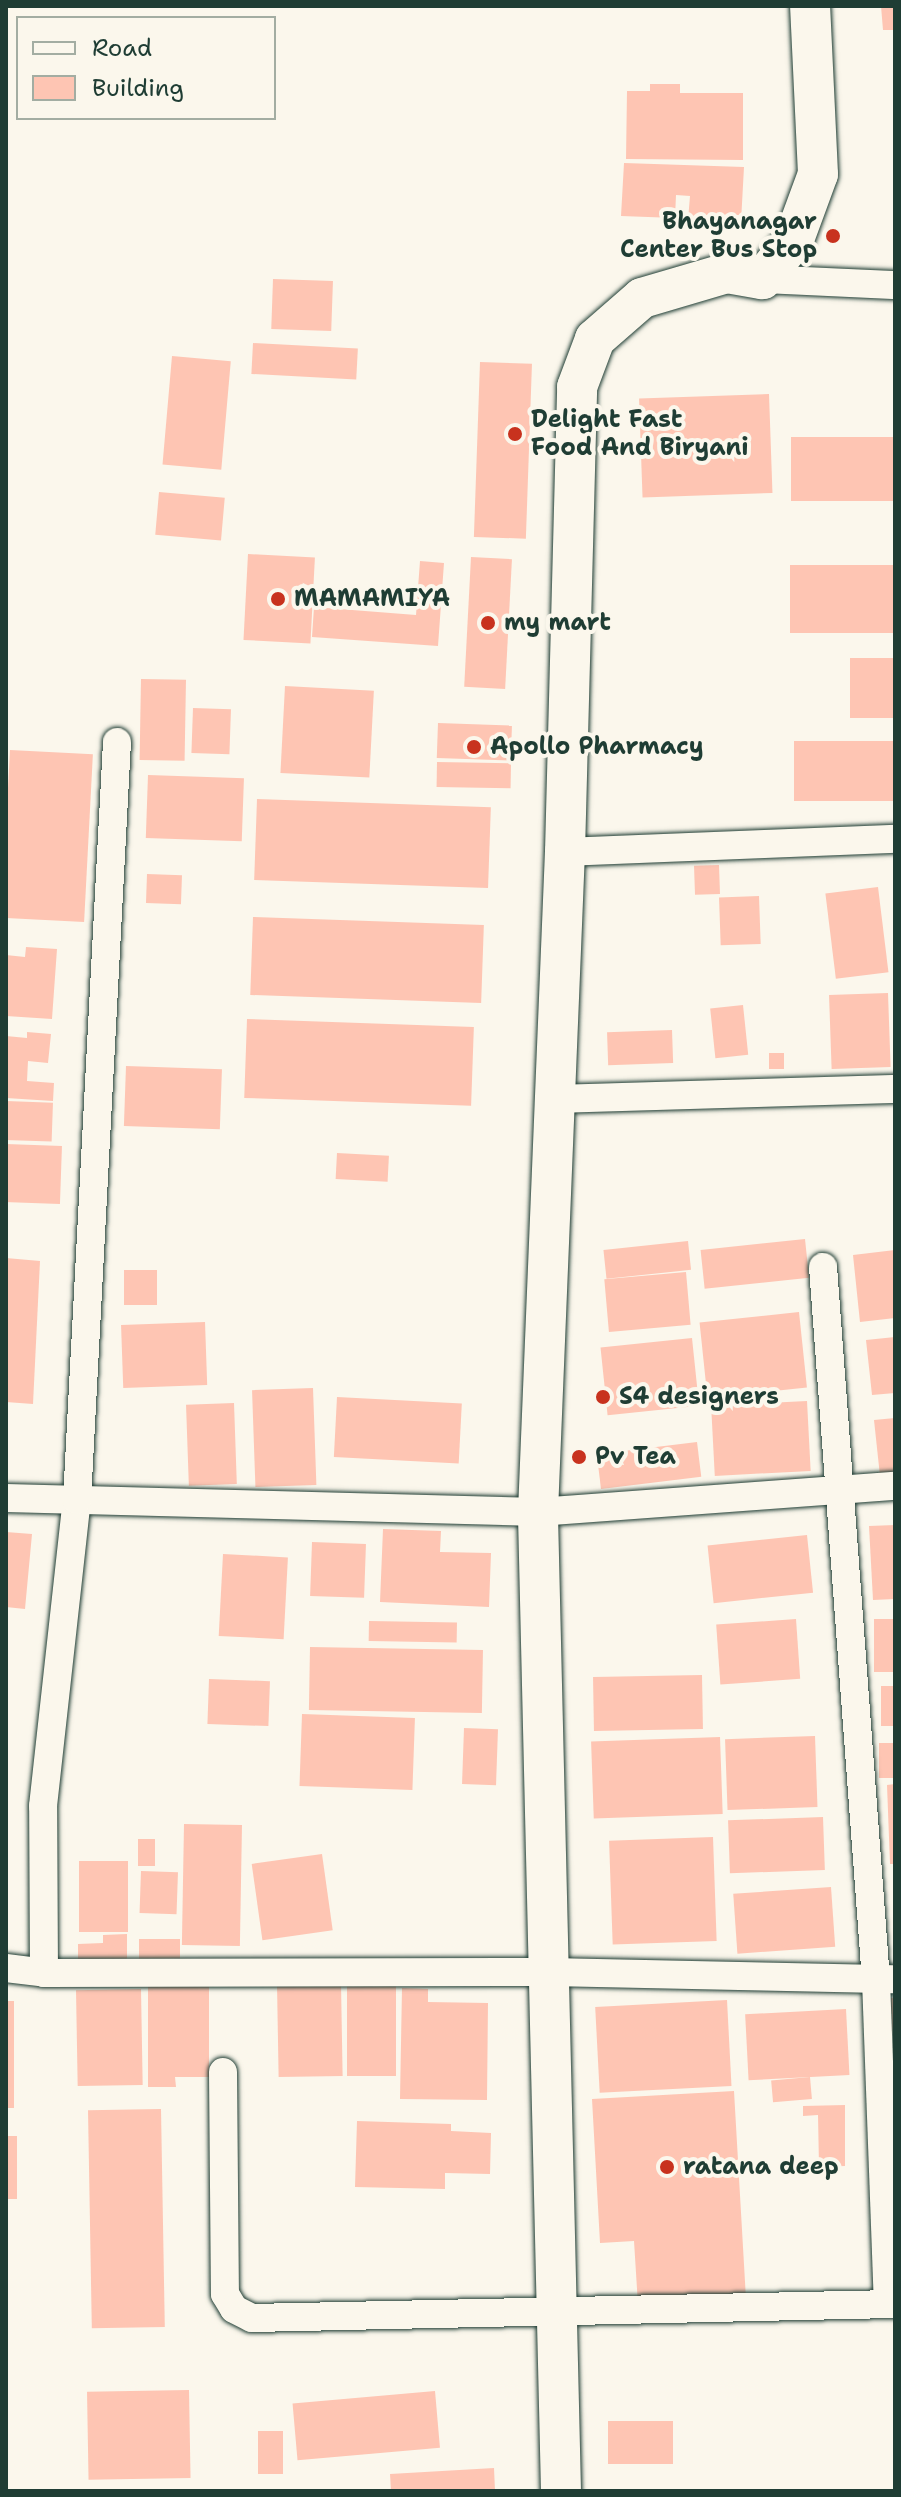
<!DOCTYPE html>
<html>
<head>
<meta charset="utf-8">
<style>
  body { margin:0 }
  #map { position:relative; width:901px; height:2497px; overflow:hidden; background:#fbf7ec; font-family:"Shantell Sans",sans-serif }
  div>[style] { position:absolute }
  .building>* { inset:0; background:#fec5b3; transform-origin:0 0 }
  .roads { filter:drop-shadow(0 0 2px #1f3d34) drop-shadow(0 0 2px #1f3d34) }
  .minor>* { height:28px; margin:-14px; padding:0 14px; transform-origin:14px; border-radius:14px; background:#fbf7ec }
  .secondary>* { height:40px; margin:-20px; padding:0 20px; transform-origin:20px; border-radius:20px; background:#fbf7ec }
  .dots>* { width:22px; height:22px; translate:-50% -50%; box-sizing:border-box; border:4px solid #fbf7ec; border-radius:50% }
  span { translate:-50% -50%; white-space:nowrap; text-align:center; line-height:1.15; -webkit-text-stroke:8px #fbf7ec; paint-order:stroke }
  .poi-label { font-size:24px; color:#1f3d34; font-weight:700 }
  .right { translate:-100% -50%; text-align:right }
  .left { translate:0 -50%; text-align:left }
  .frame { position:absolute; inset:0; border:8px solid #1f3d34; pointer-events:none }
  .legend { position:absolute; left:16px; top:16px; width:260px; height:104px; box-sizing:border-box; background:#fbf7ec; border:2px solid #a3ada2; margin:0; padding:10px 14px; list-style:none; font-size:24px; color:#1f3d34 }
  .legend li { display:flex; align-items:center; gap:16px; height:40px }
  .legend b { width:40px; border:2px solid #a3ada2 }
</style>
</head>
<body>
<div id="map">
  <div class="building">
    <i style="clip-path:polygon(881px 6px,895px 6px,895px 30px,883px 30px)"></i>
    <i style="clip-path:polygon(650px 84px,680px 84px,680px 93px,743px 93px,743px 160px,626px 159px,627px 91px,650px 91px)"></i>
    <i style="clip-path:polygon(624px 163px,744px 167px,741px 222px,688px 220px,690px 196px,676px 195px,675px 218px,621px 216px)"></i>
    <i style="left:273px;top:279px;width:60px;height:50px;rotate:2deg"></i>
    <i style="left:253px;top:343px;width:105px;height:31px;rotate:3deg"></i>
    <i style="left:172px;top:356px;width:59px;height:109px;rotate:5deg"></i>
    <i style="left:480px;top:362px;width:52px;height:175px;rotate:2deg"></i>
    <i style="left:769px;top:394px;width:99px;height:130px;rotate:88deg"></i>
    <i style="left:895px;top:437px;width:64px;height:104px;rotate:90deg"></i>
    <i style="left:159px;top:492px;width:66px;height:43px;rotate:5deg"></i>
    <i style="left:248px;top:554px;width:67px;height:86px;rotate:3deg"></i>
    <i style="left:471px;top:557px;width:41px;height:130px;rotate:3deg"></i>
    <i style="clip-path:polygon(420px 561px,444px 563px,438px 646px,312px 637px,314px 607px,416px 615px)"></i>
    <i style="left:895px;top:565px;width:68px;height:105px;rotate:90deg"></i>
    <i style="left:895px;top:658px;width:60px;height:45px;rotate:90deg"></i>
    <i style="left:141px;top:679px;width:45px;height:81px;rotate:1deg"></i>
    <i style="left:285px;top:686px;width:89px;height:87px;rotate:3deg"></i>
    <i style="left:193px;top:708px;width:38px;height:45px;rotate:2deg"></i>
    <i style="left:438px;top:723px;width:74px;height:35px;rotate:2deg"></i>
    <i style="left:894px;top:741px;width:60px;height:100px;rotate:90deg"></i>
    <i style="left:10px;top:750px;width:83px;height:168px;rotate:3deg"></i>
    <i style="left:437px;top:762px;width:74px;height:25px;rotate:1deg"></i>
    <i style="left:148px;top:775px;width:96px;height:63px;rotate:2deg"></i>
    <i style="left:257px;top:799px;width:234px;height:81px;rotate:2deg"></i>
    <i style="left:719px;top:865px;width:29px;height:25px;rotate:88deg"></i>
    <i style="left:147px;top:874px;width:35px;height:29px;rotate:2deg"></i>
    <i style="left:878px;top:887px;width:86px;height:53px;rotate:83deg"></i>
    <i style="left:759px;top:896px;width:48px;height:40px;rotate:88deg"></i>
    <i style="left:253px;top:917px;width:231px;height:78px;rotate:2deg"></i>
    <i style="clip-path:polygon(26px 947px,57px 949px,52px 1019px,6px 1016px,6px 955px,25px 957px)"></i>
    <i style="left:888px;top:993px;width:74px;height:59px;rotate:88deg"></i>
    <i style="left:743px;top:1005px;width:50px;height:33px;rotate:84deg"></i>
    <i style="left:247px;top:1019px;width:227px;height:79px;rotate:2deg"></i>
    <i style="left:672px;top:1030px;width:33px;height:65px;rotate:88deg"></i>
    <i style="clip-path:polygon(27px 1032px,51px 1034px,48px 1063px,28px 1061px,27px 1081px,54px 1083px,53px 1101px,6px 1098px,6px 1036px,27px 1038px)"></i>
    <i style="left:769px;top:1053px;width:15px;height:16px"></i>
    <i style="left:126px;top:1066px;width:96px;height:60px;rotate:2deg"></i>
    <i style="left:6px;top:1101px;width:47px;height:39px;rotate:2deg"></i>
    <i style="left:6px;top:1144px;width:56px;height:58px;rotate:2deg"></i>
    <i style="left:337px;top:1153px;width:52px;height:26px;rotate:3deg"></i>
    <i style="left:805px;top:1239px;width:39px;height:105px;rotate:84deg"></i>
    <i style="left:688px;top:1241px;width:29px;height:85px;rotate:84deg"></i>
    <i style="clip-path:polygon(895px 1250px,895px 1318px,860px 1322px,853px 1255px)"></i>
    <i style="clip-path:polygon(6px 1258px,40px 1261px,33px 1404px,6px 1402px)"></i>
    <i style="left:124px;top:1270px;width:33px;height:35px"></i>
    <i style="left:686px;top:1272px;width:53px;height:82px;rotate:85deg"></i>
    <i style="left:799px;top:1312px;width:76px;height:100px;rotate:84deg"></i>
    <i style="left:205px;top:1322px;width:63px;height:84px;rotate:88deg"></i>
    <i style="clip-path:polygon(895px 1337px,895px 1393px,872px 1395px,866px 1340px)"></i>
    <i style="left:692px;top:1338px;width:68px;height:92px;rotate:84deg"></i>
    <i style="left:313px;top:1388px;width:97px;height:61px;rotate:88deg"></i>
    <i style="left:337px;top:1397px;width:125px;height:60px;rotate:3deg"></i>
    <i style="left:807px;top:1401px;width:70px;height:96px;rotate:87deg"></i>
    <i style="left:234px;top:1403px;width:81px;height:48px;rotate:88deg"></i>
    <i style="clip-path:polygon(895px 1418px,895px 1475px,880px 1476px,874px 1420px)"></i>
    <i style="left:697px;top:1442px;width:35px;height:101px;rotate:83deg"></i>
    <i style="clip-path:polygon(895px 1525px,895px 1599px,873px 1600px,869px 1526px)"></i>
    <i style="clip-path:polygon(383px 1529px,441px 1531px,440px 1552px,491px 1553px,489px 1607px,380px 1602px)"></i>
    <i style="clip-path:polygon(6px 1532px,32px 1534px,25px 1609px,6px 1607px)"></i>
    <i style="left:807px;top:1535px;width:58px;height:100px;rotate:84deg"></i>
    <i style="left:312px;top:1542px;width:54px;height:54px;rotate:2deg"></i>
    <i style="left:223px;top:1554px;width:65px;height:82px;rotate:3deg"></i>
    <i style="left:796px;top:1619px;width:60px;height:80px;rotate:86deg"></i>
    <i style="left:895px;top:1619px;width:53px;height:21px;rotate:90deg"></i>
    <i style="left:369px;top:1621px;width:88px;height:20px;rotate:1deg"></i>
    <i style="left:310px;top:1647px;width:173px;height:63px;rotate:1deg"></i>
    <i style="left:702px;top:1675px;width:54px;height:109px;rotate:89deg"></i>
    <i style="left:209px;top:1679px;width:61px;height:45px;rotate:2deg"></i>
    <i style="left:895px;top:1686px;width:40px;height:14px;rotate:90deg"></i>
    <i style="left:302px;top:1714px;width:113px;height:72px;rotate:2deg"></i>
    <i style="left:464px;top:1728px;width:34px;height:56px;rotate:2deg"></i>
    <i style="left:815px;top:1736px;width:71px;height:90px;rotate:88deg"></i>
    <i style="left:720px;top:1737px;width:77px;height:129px;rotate:88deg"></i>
    <i style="left:879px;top:1743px;width:16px;height:35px"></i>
    <i style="clip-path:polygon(895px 1784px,895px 1864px,890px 1864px,887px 1785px)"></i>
    <i style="left:823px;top:1817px;width:53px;height:95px;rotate:88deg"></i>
    <i style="left:184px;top:1824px;width:58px;height:121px;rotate:1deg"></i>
    <i style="left:713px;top:1837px;width:104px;height:104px;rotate:88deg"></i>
    <i style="left:138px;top:1839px;width:17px;height:27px"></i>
    <i style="left:322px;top:1854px;width:77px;height:71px;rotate:82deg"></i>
    <i style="left:79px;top:1861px;width:49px;height:71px"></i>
    <i style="left:141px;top:1871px;width:37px;height:42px;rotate:2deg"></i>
    <i style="left:831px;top:1887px;width:60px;height:98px;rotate:86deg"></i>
    <i style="clip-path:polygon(127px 1934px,127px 1968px,78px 1969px,78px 1944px,103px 1943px,103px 1935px)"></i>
    <i style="left:180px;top:1939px;width:25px;height:41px;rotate:90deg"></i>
    <i style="left:347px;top:1982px;width:49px;height:94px"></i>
    <i style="left:341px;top:1983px;width:93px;height:64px;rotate:89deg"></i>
    <i style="clip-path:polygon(148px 1985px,209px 1985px,209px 2077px,175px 2077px,176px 2087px,148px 2087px)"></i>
    <i style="clip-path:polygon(402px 1988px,428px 1989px,428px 2002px,488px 2003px,487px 2100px,400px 2099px)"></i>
    <i style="left:141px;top:1989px;width:96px;height:65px;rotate:89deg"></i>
    <i style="clip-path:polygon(890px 1998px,895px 1998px,895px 2035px,893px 2035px)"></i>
    <i style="left:727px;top:2000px;width:86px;height:132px;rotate:87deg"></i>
    <i style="left:6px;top:2001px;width:8px;height:107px"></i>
    <i style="left:846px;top:2009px;width:66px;height:101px;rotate:87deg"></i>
    <i style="left:810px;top:2077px;width:22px;height:39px;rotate:85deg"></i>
    <i style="clip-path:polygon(734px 2091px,746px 2299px,638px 2305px,634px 2241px,600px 2243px,592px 2099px)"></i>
    <i style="clip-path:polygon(845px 2105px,845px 2166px,819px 2167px,818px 2115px,803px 2116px,803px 2106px)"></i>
    <i style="left:161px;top:2109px;width:218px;height:73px;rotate:89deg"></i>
    <i style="clip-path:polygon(357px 2121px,451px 2124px,451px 2131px,491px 2133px,490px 2174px,445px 2173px,445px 2189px,355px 2187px)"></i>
    <i style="left:6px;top:2136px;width:11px;height:63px"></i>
    <i style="left:189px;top:2390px;width:88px;height:102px;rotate:89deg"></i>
    <i style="left:435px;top:2391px;width:57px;height:143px;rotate:85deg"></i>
    <i style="left:608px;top:2421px;width:65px;height:43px"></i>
    <i style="left:258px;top:2431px;width:25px;height:43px"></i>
    <i style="clip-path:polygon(494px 2468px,495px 2491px,391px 2491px,390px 2474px)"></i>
  </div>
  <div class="roads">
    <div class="minor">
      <i style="left:762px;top:279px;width:133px;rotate:2.6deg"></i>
      <i style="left:565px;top:852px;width:330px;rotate:-2.3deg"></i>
      <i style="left:552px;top:1099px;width:343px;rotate:-1.7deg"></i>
      <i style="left:823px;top:1267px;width:715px;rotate:85.75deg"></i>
      <i style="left:876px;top:1980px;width:324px;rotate:87.9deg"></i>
      <i style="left:6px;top:1498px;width:532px;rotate:1.51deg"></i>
      <i style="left:538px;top:1512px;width:358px;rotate:-4.2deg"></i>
      <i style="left:6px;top:1968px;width:38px;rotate:7deg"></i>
      <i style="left:44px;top:1973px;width:506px;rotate:-0.11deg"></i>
      <i style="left:550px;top:1972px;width:343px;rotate:1.2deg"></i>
      <i style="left:44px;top:1973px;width:167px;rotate:-90.3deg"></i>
      <i style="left:43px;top:1806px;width:308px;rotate:-83.7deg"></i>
      <i style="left:77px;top:1500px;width:759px;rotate:-86.98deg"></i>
      <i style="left:223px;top:2072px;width:222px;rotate:89.5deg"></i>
      <i style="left:225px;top:2294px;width:17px;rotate:59deg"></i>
      <i style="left:234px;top:2309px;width:20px;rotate:27deg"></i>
      <i style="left:252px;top:2318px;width:643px;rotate:-1.25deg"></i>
    </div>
    <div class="secondary">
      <i style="left:561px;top:2491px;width:979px;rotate:-91.35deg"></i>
      <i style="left:538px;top:1512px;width:661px;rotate:-87.66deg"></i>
      <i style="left:565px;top:852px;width:465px;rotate:-88.5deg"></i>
      <i style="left:577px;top:387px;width:51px;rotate:-69.4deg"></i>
      <i style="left:595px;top:339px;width:62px;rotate:-41.1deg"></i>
      <i style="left:642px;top:298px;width:89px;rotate:-16.4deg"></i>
      <i style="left:727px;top:273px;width:36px;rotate:10deg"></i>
      <i style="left:762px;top:279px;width:48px;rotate:-50deg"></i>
      <i style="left:793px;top:242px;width:72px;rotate:-69.8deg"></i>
      <i style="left:818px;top:174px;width:168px;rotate:-92.7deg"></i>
    </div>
  </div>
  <div class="dots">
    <i style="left:833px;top:236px;background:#c8321e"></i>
    <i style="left:515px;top:434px;background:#c8321e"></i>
    <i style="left:278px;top:599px;background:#c8321e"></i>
    <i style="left:488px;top:623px;background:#c8321e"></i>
    <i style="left:474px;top:747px;background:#c8321e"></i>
    <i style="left:603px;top:1397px;background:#c8321e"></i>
    <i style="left:579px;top:1457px;background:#c8321e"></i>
    <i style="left:667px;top:2167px;background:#c8321e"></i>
  </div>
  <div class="poi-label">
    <span class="right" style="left:817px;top:236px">Bhayanagar<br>Center Bus Stop</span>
    <span class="left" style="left:531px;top:434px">Delight Fast<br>Food And Biryani</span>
    <span class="left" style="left:294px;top:599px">MAMAMIYA</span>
    <span class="left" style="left:504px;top:623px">my mart</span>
    <span class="left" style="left:490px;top:747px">Apollo Pharmacy</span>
    <span class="left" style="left:619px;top:1397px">S4 designers</span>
    <span class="left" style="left:595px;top:1457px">Pv Tea</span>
    <span class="left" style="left:683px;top:2167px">ratana deep</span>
  </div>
  <div class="frame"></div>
  <ul class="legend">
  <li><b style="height:10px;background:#fbf7ec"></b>Road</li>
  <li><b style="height:22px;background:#fec5b3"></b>Building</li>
  </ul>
</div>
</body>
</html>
